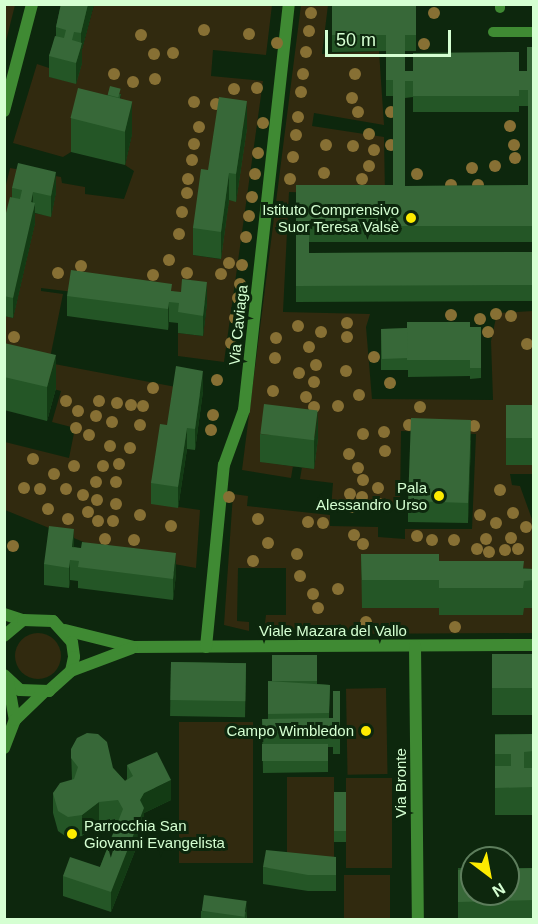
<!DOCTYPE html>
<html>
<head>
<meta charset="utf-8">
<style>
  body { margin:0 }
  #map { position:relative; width:538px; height:924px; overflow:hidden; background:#0d270d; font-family:Helvetica,sans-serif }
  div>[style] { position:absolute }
  .green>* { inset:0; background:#312a0f; transform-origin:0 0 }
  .round { border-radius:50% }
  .pedestrian>* { height:10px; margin:-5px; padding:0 5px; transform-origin:5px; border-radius:5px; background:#3f8a33 }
  .minor>* { height:12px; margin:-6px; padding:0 6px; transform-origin:6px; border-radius:6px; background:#3f8a33 }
  .trees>* { width:12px; height:12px; margin:-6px; border-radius:50%; background:#877034 }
  .wall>* { inset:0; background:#245626; transform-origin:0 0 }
  .shaded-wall>* { inset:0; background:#133b14 }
  .building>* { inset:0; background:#376838; transform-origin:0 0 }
  .dots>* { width:16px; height:16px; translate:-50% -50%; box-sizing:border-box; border:3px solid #0d270d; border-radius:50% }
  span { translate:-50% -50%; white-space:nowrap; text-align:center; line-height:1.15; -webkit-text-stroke:6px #0d270d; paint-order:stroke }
  .poi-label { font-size:15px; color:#d5ffd2 }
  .right { translate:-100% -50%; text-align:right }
  .left { translate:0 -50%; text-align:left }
  .street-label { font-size:15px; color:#d5ffd2 }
  .frame { position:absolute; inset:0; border:6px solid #d5ffd2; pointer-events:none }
  .north { position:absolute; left:460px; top:846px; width:60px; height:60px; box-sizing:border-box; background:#0d270d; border:2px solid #5d7d5c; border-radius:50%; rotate:148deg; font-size:16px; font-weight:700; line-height:24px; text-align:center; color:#d5ffd2 }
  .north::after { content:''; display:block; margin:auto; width:21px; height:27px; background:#fdeb00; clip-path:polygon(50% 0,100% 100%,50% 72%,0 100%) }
  .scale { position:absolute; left:325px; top:30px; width:126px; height:27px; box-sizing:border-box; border:3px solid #d5ffd2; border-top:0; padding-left:8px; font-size:18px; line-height:21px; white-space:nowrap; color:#d5ffd2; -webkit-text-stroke:4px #0d270d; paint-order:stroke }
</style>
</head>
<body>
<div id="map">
  <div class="green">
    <i style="clip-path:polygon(5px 4px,15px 5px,5px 45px,4px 5px)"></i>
    <i style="clip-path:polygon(evenodd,94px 5px,272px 5px,266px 55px,213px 50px,211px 76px,263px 81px,224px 362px,178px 356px,178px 333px,203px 336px,207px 303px,183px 299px,181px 313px,171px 311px,171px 304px,41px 288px,41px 291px,63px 294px,49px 363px,176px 387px,167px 446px,160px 445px,151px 503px,200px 510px,196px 568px,108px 552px,5px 510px,5px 442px,69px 458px,75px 428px,52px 422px,61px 391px,5px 376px,5px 316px,13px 318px,35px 223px,31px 222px,33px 213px,51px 216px,56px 192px,18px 184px,12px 208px,22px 210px,20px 220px,10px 218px,5px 241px,5px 189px,10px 168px,61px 177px,62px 183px,85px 187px,85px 194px,124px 199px,134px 171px,125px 165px,132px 134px,121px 131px,126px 117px,117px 115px,121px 94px,110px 92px,107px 108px,101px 110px,95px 125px,78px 121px,71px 152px,63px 157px,13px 143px,37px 64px,52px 69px,50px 77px,76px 83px,82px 63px,72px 61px,74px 52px,81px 53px,94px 5px,219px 124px,246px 128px,236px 201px,229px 200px,220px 259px,193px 255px,201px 197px,209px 198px,219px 124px)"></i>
    <i style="clip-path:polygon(evenodd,301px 5px,328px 5px,322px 54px,379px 51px,384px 125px,314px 113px,312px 126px,384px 137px,385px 195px,289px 192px,283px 312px,370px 314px,366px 327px,372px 399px,493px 400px,491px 341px,497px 313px,533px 311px,533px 432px,506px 433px,506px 465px,533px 465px,533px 474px,510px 474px,512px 485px,520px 486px,533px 522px,533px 633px,336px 634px,335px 628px,264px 631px,266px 615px,286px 615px,286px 568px,238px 568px,237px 621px,249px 622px,249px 631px,224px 625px,233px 494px,248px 496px,247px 506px,330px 515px,330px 526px,378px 527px,378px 537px,405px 539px,405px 529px,472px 529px,476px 434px,401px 431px,400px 509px,331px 508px,333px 483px,300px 479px,302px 467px,314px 469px,260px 462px,293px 466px,291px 478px,242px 470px,301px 5px,524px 588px,439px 614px,439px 608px,362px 608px,524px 588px)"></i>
    <i class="round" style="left:15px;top:633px;width:46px;height:46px"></i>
    <i style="left:386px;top:688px;width:86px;height:40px;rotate:89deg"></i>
    <i style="left:253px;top:722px;width:141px;height:74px;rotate:90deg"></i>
    <i style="left:287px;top:777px;width:47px;height:87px"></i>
    <i style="left:346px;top:778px;width:46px;height:90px"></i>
    <i style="left:344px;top:875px;width:46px;height:44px"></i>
  </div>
  <div class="pedestrian">
    <i style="left:500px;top:4px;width:4px;rotate:90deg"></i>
    <i style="left:493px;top:32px;width:41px"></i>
  </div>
  <div class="minor">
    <i style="left:4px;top:111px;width:111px;rotate:-75.3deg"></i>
    <i style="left:4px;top:614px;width:20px;rotate:18deg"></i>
    <i style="left:65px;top:630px;width:70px;rotate:14deg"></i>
    <i style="left:133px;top:647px;width:401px;rotate:-0.3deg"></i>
    <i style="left:4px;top:636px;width:25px;rotate:-40deg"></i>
    <i style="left:23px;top:620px;width:30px;rotate:2deg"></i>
    <i style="left:53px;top:621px;width:28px;rotate:48deg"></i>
    <i style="left:72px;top:642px;width:15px;rotate:82deg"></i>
    <i style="left:74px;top:657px;width:14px;rotate:102deg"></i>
    <i style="left:71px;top:671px;width:30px;rotate:138deg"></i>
    <i style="left:49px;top:691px;width:29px;rotate:-178deg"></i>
    <i style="left:20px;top:690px;width:22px;rotate:-137deg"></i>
    <i style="left:415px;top:646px;width:274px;rotate:89.4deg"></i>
    <i style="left:206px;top:647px;width:183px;rotate:-84.4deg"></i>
    <i style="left:224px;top:465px;width:59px;rotate:-70deg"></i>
    <i style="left:244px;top:410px;width:408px;rotate:-83.7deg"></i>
    <i style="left:71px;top:671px;width:65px;rotate:-20.7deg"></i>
    <i style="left:8px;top:681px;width:40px;rotate:80deg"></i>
    <i style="left:4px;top:748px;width:30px;rotate:-69deg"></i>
    <i style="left:15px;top:720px;width:40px;rotate:-44deg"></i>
  </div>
  <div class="trees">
    <i style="left:311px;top:13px"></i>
    <i style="left:434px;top:13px"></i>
    <i style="left:204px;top:30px"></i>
    <i style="left:309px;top:31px"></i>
    <i style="left:249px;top:34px"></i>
    <i style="left:141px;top:35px"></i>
    <i style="left:277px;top:43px"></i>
    <i style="left:424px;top:44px"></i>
    <i style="left:306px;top:52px"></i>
    <i style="left:173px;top:53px"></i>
    <i style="left:154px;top:54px"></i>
    <i style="left:114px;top:74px"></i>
    <i style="left:303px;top:74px"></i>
    <i style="left:355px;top:74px"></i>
    <i style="left:155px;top:79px"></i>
    <i style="left:133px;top:82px"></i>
    <i style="left:257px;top:88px"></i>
    <i style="left:234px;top:89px"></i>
    <i style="left:301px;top:92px"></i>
    <i style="left:352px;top:98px"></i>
    <i style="left:194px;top:102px"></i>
    <i style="left:216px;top:104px"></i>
    <i style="left:358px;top:112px"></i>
    <i style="left:391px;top:112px"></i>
    <i style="left:298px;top:117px"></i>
    <i style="left:263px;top:123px"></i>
    <i style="left:510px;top:126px"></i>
    <i style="left:199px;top:127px"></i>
    <i style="left:369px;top:134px"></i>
    <i style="left:296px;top:135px"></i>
    <i style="left:194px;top:144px"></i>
    <i style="left:326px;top:145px"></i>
    <i style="left:391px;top:145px"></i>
    <i style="left:514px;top:145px"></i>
    <i style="left:353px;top:146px"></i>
    <i style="left:374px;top:150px"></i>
    <i style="left:258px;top:153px"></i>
    <i style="left:293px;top:157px"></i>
    <i style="left:515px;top:158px"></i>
    <i style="left:192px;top:160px"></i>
    <i style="left:369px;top:166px"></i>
    <i style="left:495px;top:166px"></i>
    <i style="left:472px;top:168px"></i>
    <i style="left:324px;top:173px"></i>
    <i style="left:255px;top:174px"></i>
    <i style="left:417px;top:174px"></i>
    <i style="left:188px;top:179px"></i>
    <i style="left:290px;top:179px"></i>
    <i style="left:362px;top:179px"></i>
    <i style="left:451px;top:185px"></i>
    <i style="left:478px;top:185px"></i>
    <i style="left:187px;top:193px"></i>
    <i style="left:252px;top:197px"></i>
    <i style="left:182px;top:212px"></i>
    <i style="left:249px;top:216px"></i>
    <i style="left:179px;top:234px"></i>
    <i style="left:246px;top:237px"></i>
    <i style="left:169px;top:260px"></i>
    <i style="left:229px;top:263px"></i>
    <i style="left:242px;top:265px"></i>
    <i style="left:81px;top:266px"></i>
    <i style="left:58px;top:273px"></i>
    <i style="left:187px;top:273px"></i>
    <i style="left:221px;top:274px"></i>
    <i style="left:153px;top:275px"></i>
    <i style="left:240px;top:284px"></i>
    <i style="left:238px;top:298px"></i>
    <i style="left:496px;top:314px"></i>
    <i style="left:451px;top:315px"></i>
    <i style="left:511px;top:316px"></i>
    <i style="left:235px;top:318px"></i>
    <i style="left:480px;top:319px"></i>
    <i style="left:347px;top:323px"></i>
    <i style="left:298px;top:326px"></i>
    <i style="left:321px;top:332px"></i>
    <i style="left:488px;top:332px"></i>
    <i style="left:14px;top:337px"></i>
    <i style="left:347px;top:337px"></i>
    <i style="left:276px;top:338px"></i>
    <i style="left:231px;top:343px"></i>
    <i style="left:527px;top:344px"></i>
    <i style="left:309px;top:347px"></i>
    <i style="left:374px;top:357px"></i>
    <i style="left:275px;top:358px"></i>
    <i style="left:316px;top:365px"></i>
    <i style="left:346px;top:371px"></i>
    <i style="left:299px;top:373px"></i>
    <i style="left:217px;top:380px"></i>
    <i style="left:314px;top:382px"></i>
    <i style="left:390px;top:383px"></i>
    <i style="left:153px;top:388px"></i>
    <i style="left:273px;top:391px"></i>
    <i style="left:359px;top:395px"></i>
    <i style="left:306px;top:397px"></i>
    <i style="left:66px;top:401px"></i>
    <i style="left:99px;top:401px"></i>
    <i style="left:117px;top:403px"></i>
    <i style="left:131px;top:405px"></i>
    <i style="left:143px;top:406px"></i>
    <i style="left:338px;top:406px"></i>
    <i style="left:314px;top:407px"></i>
    <i style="left:420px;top:407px"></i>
    <i style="left:78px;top:411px"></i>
    <i style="left:213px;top:415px"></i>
    <i style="left:96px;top:416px"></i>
    <i style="left:112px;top:422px"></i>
    <i style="left:140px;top:425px"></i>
    <i style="left:409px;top:425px"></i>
    <i style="left:474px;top:426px"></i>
    <i style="left:76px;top:428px"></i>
    <i style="left:211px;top:430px"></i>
    <i style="left:384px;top:432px"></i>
    <i style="left:363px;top:434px"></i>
    <i style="left:89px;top:435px"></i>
    <i style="left:110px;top:446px"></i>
    <i style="left:130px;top:448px"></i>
    <i style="left:385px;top:451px"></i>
    <i style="left:349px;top:454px"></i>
    <i style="left:33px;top:459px"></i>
    <i style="left:119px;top:464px"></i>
    <i style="left:74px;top:466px"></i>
    <i style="left:103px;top:466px"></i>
    <i style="left:358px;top:468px"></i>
    <i style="left:54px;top:474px"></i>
    <i style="left:363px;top:480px"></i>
    <i style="left:96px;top:482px"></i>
    <i style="left:116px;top:482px"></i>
    <i style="left:24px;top:488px"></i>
    <i style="left:378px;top:488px"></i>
    <i style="left:40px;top:489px"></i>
    <i style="left:66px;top:489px"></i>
    <i style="left:500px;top:490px"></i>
    <i style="left:350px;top:494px"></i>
    <i style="left:83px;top:495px"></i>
    <i style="left:229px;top:497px"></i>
    <i style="left:362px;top:497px"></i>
    <i style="left:97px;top:500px"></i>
    <i style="left:116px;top:504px"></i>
    <i style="left:379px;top:504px"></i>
    <i style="left:352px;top:507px"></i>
    <i style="left:48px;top:509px"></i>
    <i style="left:88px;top:512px"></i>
    <i style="left:513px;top:513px"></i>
    <i style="left:140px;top:515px"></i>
    <i style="left:480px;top:515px"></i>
    <i style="left:68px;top:519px"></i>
    <i style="left:258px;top:519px"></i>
    <i style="left:98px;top:521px"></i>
    <i style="left:113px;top:521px"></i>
    <i style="left:308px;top:522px"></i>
    <i style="left:323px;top:523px"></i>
    <i style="left:496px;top:523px"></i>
    <i style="left:171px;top:526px"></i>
    <i style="left:526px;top:527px"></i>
    <i style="left:354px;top:535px"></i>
    <i style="left:417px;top:536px"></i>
    <i style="left:511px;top:538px"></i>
    <i style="left:105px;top:539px"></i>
    <i style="left:486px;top:539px"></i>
    <i style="left:134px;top:540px"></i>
    <i style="left:432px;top:540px"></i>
    <i style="left:454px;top:540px"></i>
    <i style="left:268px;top:543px"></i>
    <i style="left:363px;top:544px"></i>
    <i style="left:13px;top:546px"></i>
    <i style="left:477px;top:549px"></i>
    <i style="left:518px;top:549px"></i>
    <i style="left:505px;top:550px"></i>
    <i style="left:489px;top:552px"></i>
    <i style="left:297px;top:554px"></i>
    <i style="left:253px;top:561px"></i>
    <i style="left:300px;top:576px"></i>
    <i style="left:338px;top:589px"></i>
    <i style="left:313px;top:594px"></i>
    <i style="left:318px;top:608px"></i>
    <i style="left:366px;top:622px"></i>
    <i style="left:455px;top:627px"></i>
  </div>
  <div class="wall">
    <i style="clip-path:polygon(61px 4px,94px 4px,82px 49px,82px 63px,76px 84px,49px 77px,49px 56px,56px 36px,56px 27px)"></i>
    <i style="clip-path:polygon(evenodd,332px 4px,416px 4px,416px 51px,405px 51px,405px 71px,527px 71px,534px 47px,534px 242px,309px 242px,309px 253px,534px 252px,534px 301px,296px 302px,296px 185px,393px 185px,393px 96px,386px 96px,386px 51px,332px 52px,332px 4px,413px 97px,413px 112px,519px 112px,519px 106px,528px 106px,528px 185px,405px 186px,405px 98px,413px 97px)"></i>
    <i style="clip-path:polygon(121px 94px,120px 98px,132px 134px,125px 165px,71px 152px,71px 118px,108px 95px)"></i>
    <i style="clip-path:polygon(247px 128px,236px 202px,229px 200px,221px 259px,193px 255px,193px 228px,208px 170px)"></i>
    <i style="clip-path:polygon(12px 188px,56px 192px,51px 217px,35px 213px,35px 223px,13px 318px,4px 316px,4px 221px,12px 198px)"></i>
    <i style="clip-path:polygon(172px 291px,207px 303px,203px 336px,178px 333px,178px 323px,169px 322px,168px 330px,67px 316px,67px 296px)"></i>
    <i style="clip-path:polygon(481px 327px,481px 378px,470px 379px,470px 376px,408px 377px,408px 362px,408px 370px,381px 370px,381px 329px)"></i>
    <i style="clip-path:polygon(4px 343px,56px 388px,47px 421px,4px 410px)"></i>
    <i style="clip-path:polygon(203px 391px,195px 450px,187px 449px,178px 508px,151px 504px,151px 483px,167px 425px)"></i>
    <i style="left:506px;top:405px;width:28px;height:60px"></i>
    <i style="clip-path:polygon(260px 434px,318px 438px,314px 469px,260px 462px)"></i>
    <i style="clip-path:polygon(471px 440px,468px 523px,408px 522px,408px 501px)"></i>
    <i style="clip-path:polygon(74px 547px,176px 574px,173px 600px,78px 588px,78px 581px,70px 580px,69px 588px,44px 585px,44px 564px)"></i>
    <i style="clip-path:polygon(361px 554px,534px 569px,534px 608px,524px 608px,523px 615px,439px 615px,439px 608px,362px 608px)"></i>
    <i style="left:492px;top:654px;width:42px;height:61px"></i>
    <i style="clip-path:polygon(317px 655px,317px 684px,330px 685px,329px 718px,333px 718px,340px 691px,340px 754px,333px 754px,333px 747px,328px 747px,328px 772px,263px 773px,262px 719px,268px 719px,268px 681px,272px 681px)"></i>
    <i style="left:171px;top:662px;width:75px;height:54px;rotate:1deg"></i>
    <i style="left:534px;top:734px;width:81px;height:39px;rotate:90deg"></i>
    <i style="clip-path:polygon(71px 749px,113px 768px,125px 781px,127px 779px,127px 765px,171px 800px,144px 813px,144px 828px,111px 912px,63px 896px,63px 876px,100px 867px,118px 820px,99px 822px,82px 836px,68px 838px,58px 831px,53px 813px,53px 793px,72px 780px)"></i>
    <i style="left:334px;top:792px;width:12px;height:50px"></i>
    <i style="clip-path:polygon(263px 867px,336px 875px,336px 891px,308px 891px,263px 884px)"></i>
    <i style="left:534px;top:868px;width:52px;height:76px;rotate:90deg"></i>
    <i style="left:201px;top:911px;width:46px;height:9px;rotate:1deg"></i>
  </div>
  <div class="shaded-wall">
    <i style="clip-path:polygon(88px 4px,94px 4px,82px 49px,82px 63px,76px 84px,76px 63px,81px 47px,81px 33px)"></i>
    <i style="clip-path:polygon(132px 101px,132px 134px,125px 165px,125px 131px)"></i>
    <i style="clip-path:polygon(247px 101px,247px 128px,236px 202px,236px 174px)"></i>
    <i style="clip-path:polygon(56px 172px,56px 192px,51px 217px,51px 196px)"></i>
    <i style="clip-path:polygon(229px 173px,229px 200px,221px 259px,221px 232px)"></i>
    <i style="clip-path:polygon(33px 192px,33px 212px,35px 203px,35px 223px,13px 318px,13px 298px)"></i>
    <i style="clip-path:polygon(207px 282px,207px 303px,203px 336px,203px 316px)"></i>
    <i style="clip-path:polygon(169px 302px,169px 322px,168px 330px,168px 309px)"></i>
    <i style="clip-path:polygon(56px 355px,56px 388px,47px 421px,47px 387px)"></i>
    <i style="clip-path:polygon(203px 371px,203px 391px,195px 450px,195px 429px)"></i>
    <i style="clip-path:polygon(318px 411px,318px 438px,314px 469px,314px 442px)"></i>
    <i style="clip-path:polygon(471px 420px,471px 440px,468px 523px,468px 503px)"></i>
    <i style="clip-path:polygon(187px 428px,187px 449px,178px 508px,178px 487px)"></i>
    <i style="clip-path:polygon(74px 529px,74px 549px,72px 547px)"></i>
    <i style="clip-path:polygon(176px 553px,176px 574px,173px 600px,173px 579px)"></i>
    <i style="clip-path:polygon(70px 560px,70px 580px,69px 588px,69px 568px)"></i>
    <i style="clip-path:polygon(171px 780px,171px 800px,144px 813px,144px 828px,111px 912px,111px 892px,140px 800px,144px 793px)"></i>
    <i style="clip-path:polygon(99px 802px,99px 822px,82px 836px,82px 815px)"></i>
    <i style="clip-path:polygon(247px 901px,247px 912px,246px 920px,245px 920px)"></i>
  </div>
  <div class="building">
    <i style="clip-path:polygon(61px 4px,88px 4px,81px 33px,74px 32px,72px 40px,82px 43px,76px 63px,49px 56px,55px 36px,64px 38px,66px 30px,56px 27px)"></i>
    <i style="clip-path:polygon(evenodd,332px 4px,416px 4px,416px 35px,405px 35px,405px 71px,413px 71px,413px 53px,519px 52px,519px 71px,527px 71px,527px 47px,534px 47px,534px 226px,309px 226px,309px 253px,534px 252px,534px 285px,296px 286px,296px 185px,393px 185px,393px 80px,386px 80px,386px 35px,332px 35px,332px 4px,405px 81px,413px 81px,413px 96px,519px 96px,519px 90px,528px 90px,528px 185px,405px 186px,405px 81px)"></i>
    <i style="left:110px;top:86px;width:11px;height:9px;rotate:15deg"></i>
    <i style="left:78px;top:88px;width:56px;height:31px;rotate:14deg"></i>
    <i style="clip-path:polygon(219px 97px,247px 101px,236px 174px,229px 173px,221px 232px,193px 228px,201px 169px,208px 170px)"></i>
    <i style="clip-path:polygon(18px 163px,56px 172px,51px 196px,33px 192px,31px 202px,35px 203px,13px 298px,4px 296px,4px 221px,10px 197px,20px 199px,22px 190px,12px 188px)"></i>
    <i style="clip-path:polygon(71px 270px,172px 284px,171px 291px,181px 292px,182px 279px,207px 282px,203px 316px,178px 312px,179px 303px,169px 302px,168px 309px,67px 296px)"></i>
    <i style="left:470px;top:322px;width:38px;height:63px;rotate:90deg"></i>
    <i style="left:470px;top:327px;width:11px;height:41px"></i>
    <i style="left:407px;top:328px;width:30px;height:26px;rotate:88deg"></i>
    <i style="clip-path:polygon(4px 343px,56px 355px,47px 387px,4px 377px)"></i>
    <i style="clip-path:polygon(176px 366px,203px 371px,195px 429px,187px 428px,178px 487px,151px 483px,160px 424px,167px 425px)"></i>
    <i style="left:264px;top:404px;width:54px;height:30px;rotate:7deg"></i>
    <i style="left:506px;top:405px;width:28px;height:33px"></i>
    <i style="left:411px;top:418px;width:60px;height:83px;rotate:2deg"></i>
    <i style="clip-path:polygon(49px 526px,74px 529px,72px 547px,81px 548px,82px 542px,176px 553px,173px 579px,78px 567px,79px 561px,70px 560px,69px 568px,44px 564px)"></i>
    <i style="clip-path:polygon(361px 554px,439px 554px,439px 561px,524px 561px,523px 569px,534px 569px,534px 580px,524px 581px,523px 588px,439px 588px,439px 580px,362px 580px)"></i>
    <i style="left:492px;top:654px;width:42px;height:34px"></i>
    <i style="left:272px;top:655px;width:45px;height:26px"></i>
    <i style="left:171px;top:662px;width:75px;height:38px;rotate:1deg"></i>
    <i style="clip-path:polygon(268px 681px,330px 685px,329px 713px,268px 714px)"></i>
    <i style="clip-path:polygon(333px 691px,340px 691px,340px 738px,333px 738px,333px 731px,263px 732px,262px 719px,333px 718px)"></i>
    <i style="clip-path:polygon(87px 733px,98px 734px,107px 742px,113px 768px,125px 781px,133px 776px,127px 765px,157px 752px,171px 780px,144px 793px,140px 800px,144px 808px,111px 892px,63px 876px,70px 857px,100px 867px,123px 809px,118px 800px,99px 802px,82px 815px,68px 817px,58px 811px,53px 793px,60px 783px,74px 779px,78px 767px,71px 758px,71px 749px,77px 738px)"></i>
    <i style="clip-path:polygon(534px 734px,534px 751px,524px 752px,524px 768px,534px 768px,534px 787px,495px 788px,495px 766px,511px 766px,511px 754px,495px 754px,495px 735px)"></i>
    <i style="left:328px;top:744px;width:17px;height:66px;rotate:90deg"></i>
    <i style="left:334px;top:792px;width:12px;height:39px"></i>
    <i style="clip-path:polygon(266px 850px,336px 857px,336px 875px,308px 875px,263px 867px)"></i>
    <i style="clip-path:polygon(534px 868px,534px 900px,458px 902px,458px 870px,472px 869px,472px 894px,508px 894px,508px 869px)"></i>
    <i style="left:204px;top:895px;width:43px;height:16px;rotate:8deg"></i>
  </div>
  <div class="dots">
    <i style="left:411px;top:218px;background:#fdeb00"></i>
    <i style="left:439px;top:496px;background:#fdeb00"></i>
    <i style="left:366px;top:731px;background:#fdeb00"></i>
    <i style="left:72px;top:834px;background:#fdeb00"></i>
  </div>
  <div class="poi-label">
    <span class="right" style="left:399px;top:218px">Istituto Comprensivo<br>Suor Teresa Valsè</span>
    <span class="right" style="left:427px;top:496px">Pala<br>Alessandro Urso</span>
    <span class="right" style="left:354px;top:731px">Campo Wimbledon</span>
    <span class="left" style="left:84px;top:834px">Parrocchia San<br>Giovanni Evangelista</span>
  </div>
  <div class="street-label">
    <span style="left:238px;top:325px;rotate:-84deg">Via Caviaga</span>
    <span style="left:333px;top:631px">Viale Mazara del Vallo</span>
    <span style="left:401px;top:783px;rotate:-90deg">Via Bronte</span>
  </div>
  <div class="frame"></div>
  <div class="north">N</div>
  <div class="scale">50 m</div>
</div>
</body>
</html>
